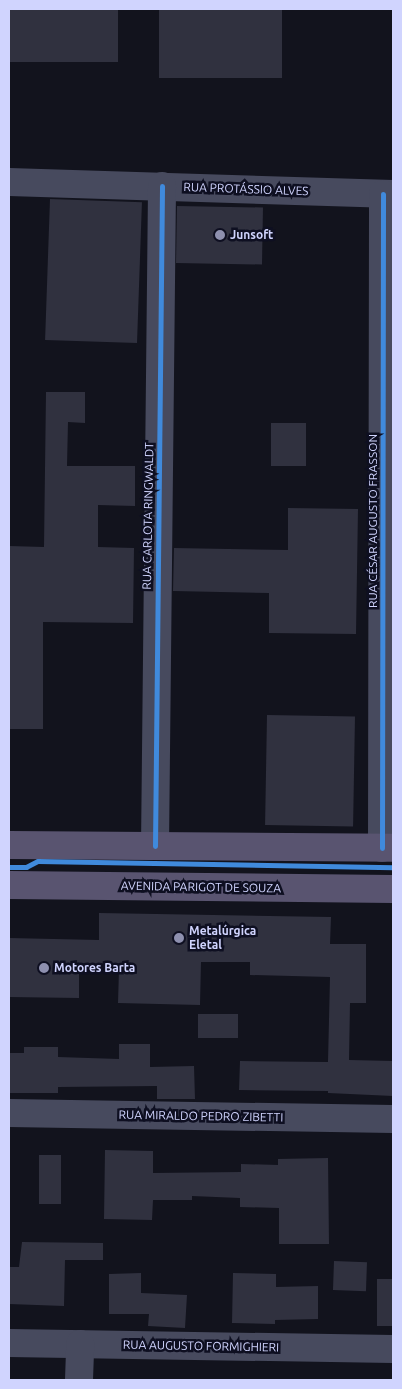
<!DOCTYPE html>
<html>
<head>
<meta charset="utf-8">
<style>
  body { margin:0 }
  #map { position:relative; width:402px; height:1389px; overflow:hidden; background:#12131d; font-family:Ubuntu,sans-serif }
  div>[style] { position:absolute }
  .building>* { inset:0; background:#30313f; transform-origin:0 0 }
  .minor>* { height:28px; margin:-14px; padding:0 14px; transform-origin:14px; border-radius:14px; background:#474a5e }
  .major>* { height:28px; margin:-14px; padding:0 14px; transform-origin:14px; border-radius:14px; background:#595470 }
  .cycleway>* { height:5px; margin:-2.5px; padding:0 2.5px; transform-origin:2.5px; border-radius:2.5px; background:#408adc }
  .dots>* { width:14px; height:14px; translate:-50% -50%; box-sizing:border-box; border:2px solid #0e0f21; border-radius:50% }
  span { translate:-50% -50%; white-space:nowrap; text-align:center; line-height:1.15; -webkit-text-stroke:5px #0e0f21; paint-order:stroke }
  .street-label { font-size:12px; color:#d0d4fe }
  .poi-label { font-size:12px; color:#d0d4fe; font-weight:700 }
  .left { translate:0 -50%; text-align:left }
  .frame { position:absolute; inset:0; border:10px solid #d0d4fe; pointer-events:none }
</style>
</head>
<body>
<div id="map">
  <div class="building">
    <i style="left:9px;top:9px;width:109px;height:53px"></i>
    <i style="left:159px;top:9px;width:123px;height:69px"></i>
    <i style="left:50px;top:199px;width:92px;height:141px;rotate:2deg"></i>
    <i style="left:177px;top:206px;width:86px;height:57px;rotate:1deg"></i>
    <i style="clip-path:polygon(46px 392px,85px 392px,85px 423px,68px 422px,67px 466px,135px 466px,135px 506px,98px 505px,98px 547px,134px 548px,133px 623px,43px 622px,43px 729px,9px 729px,9px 546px,44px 547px)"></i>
    <i style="left:271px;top:423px;width:35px;height:43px"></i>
    <i style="clip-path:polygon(288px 508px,358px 509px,356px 634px,269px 633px,269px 593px,173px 591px,174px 548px,288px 550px)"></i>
    <i style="left:267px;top:715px;width:88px;height:110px;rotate:1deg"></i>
    <i style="clip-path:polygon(99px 913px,331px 917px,330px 944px,366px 944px,366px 1003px,350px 1003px,349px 1060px,393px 1061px,393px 1096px,328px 1093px,328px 1091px,239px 1090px,240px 1061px,328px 1062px,330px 977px,250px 975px,250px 962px,201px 962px,200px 1005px,118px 1003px,119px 969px,79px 968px,79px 998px,9px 997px,9px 938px,99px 940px)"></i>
    <i style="left:198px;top:1014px;width:40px;height:24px"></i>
    <i style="clip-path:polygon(119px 1044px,150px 1044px,150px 1067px,194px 1066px,195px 1099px,157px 1099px,157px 1086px,58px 1087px,58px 1093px,9px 1093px,9px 1053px,24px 1053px,24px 1047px,58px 1047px,58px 1057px,119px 1059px)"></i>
    <i style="clip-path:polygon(105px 1150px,153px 1151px,153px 1173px,241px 1172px,241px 1164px,278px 1165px,278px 1159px,328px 1158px,329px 1244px,279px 1244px,279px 1208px,240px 1207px,240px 1198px,192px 1196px,192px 1200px,153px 1200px,152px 1220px,104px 1219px)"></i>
    <i style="left:39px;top:1155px;width:22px;height:49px"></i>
    <i style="clip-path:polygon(22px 1242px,103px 1243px,103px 1260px,65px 1260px,64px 1306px,9px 1304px,9px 1267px,19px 1267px)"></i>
    <i style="left:334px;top:1261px;width:33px;height:29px;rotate:2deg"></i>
    <i style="clip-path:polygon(141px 1273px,141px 1293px,187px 1295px,185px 1328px,148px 1326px,149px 1314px,109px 1314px,109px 1274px)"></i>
    <i style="clip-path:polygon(233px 1273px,276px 1274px,276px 1287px,318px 1286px,318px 1319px,275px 1320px,275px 1324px,232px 1323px)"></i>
    <i style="left:377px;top:1279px;width:16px;height:47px"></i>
  </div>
  <div class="minor">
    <i style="left:9px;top:182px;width:384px;rotate:1.8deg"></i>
    <i style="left:155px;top:846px;width:660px;rotate:-89.39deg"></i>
    <i style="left:382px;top:848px;width:654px;rotate:-89.91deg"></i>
    <i style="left:9px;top:1113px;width:384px;rotate:0.9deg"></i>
    <i style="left:9px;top:1343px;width:384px;rotate:0.9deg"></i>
    <i style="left:79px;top:1380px;width:36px;rotate:-88deg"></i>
  </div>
  <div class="major">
    <i style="left:9px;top:845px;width:384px;rotate:0.4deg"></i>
    <i style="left:9px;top:885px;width:384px;rotate:0.6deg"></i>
  </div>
  <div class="cycleway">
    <i style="left:155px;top:846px;width:660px;rotate:-89.39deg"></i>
    <i style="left:382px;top:848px;width:654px;rotate:-89.91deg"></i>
    <i style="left:9px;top:867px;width:17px"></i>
    <i style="left:26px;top:867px;width:13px;rotate:-27deg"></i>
    <i style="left:38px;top:861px;width:355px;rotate:1deg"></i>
  </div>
  <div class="dots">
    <i style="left:220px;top:235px;background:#8e90af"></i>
    <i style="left:179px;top:938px;background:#8e90af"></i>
    <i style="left:44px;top:968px;background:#8e90af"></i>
  </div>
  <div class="street-label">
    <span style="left:246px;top:189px;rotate:2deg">RUA PROTÁSSIO ALVES</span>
    <span style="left:148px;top:516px;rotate:-89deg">RUA CARLOTA RINGWALDT</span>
    <span style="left:373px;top:521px;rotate:-90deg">RUA CÉSAR AUGUSTO FRASSON</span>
    <span style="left:201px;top:887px;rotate:1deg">AVENIDA PARIGOT DE SOUZA</span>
    <span style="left:201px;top:1116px;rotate:1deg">RUA MIRALDO PEDRO ZIBETTI</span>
    <span style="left:201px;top:1346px;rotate:1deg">RUA AUGUSTO FORMIGHIERI</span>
  </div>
  <div class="poi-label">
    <span class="left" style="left:230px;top:235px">Junsoft</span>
    <span class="left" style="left:189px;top:938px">Metalúrgica<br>Eletal</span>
    <span class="left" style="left:54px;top:968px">Motores Barta</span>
  </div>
  <div class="frame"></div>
</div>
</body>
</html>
